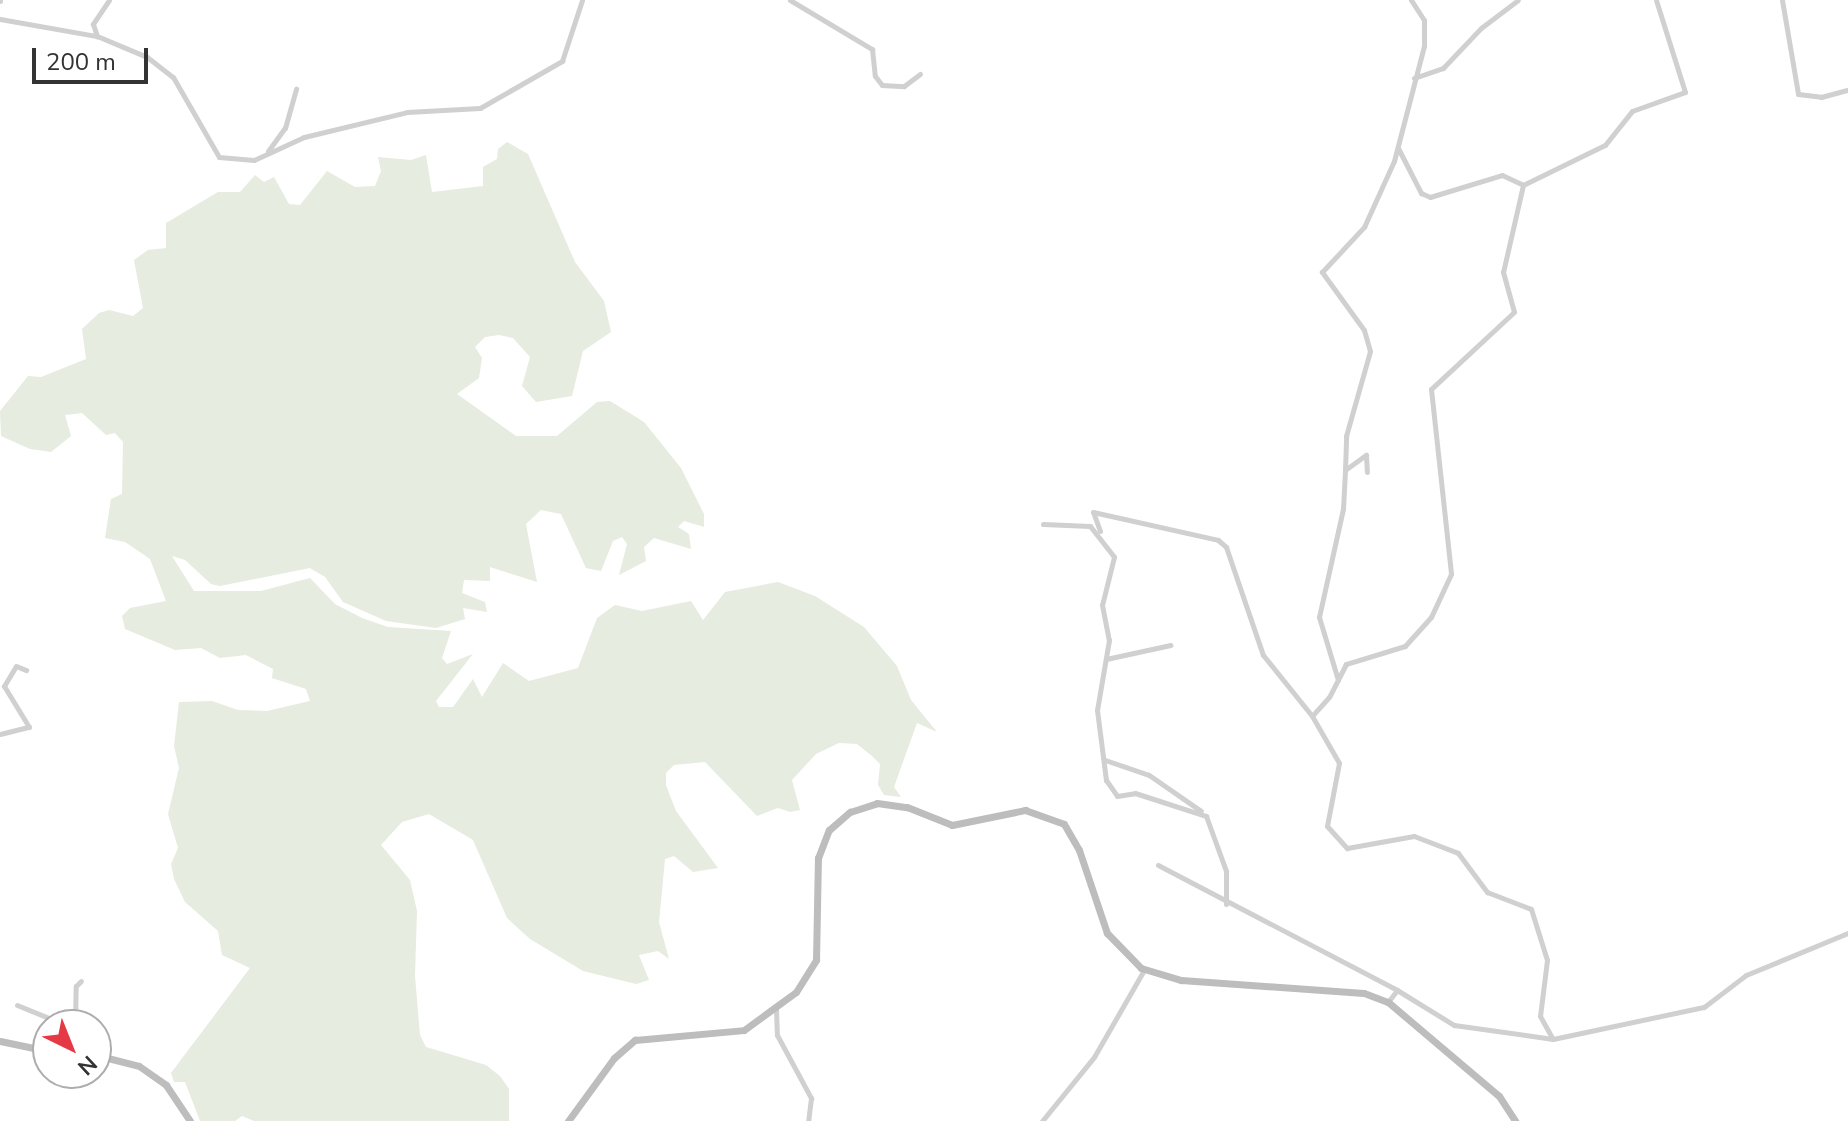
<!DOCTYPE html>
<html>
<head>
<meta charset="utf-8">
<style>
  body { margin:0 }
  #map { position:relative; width:1848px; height:1121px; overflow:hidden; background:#fff; font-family:"Nunito Sans",sans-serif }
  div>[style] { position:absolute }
  .green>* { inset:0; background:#e6ecdf }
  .minor>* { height:5px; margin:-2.5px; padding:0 2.5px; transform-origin:2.5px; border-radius:2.5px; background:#d0d0d0 }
  .secondary>* { height:7px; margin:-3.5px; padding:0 3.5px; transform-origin:3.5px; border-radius:3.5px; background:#bdbdbd }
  span { translate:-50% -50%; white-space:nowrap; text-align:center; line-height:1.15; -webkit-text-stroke:8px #fff; paint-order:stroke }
  .north { position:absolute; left:32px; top:1009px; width:80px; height:80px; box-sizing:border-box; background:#fff; border:2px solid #adadad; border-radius:50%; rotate:137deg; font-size:22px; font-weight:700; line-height:32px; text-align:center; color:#333 }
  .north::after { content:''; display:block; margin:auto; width:28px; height:36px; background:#e63946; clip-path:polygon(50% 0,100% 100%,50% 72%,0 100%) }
  .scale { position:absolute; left:32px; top:48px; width:116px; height:36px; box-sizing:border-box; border:4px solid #333; border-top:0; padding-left:10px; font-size:24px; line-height:28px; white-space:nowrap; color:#333; -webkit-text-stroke:6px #fff; paint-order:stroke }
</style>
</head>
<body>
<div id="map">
  <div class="green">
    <i style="clip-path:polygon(507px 142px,528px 154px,575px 262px,604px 301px,611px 332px,583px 351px,572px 396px,536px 402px,522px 386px,530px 357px,513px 338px,499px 335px,485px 337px,475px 347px,482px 358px,479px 378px,457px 394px,516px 436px,557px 436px,597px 402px,610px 401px,644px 422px,681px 468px,704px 514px,704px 527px,684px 521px,678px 527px,689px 534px,691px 549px,654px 538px,644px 547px,646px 561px,619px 575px,627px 544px,622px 537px,613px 541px,601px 571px,586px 568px,561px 514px,541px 510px,526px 524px,537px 582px,490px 567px,490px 581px,464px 580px,462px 593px,485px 602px,487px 612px,463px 608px,465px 619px,436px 628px,386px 621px,343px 602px,325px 577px,310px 568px,220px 586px,211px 584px,185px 560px,172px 556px,194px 591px,261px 591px,310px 578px,335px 604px,362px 618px,388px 627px,451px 631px,442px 658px,447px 664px,473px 654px,436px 701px,439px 707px,453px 707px,473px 679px,482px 697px,503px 663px,529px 681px,578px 668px,597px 618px,615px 605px,642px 611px,691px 601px,703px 620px,725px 592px,778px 582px,815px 596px,864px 627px,897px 666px,911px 700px,937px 732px,917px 723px,894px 787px,901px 797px,884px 795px,878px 785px,880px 764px,872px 756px,857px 744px,839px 743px,816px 754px,792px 780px,800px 810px,790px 812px,778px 808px,757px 816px,705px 762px,674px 765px,666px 773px,666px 785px,676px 811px,718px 868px,693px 872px,674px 856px,665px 859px,659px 922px,669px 959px,658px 951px,639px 955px,649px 980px,636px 984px,583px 971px,530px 939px,507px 918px,473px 840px,429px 814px,402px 822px,381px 845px,410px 880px,417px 911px,415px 976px,420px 1035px,426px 1047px,486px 1065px,500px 1076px,509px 1089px,509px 1121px,254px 1121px,242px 1116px,235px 1121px,200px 1121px,185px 1082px,174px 1082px,171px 1073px,250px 968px,222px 955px,218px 931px,185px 902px,174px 879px,171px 864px,178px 848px,168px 814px,179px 768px,174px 746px,179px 702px,212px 701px,238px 710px,267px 711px,310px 701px,306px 689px,272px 678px,273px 669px,246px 655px,220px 658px,201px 648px,175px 650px,125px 629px,122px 616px,130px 608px,166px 601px,150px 559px,125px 542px,105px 538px,111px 499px,122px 494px,123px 442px,115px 433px,106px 435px,82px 413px,65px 415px,71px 436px,51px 452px,30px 449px,1px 436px,0 411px,28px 376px,41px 377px,86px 359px,82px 329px,99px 313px,109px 310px,133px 316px,143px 308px,134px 260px,148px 250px,166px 248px,166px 223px,218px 192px,240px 192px,255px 175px,264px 182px,274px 177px,289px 204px,300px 205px,327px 171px,355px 187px,375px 186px,381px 171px,378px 157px,411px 160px,426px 155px,432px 192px,483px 186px,483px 167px,497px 159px,498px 149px)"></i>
  </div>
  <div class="minor">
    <i style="left:109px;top:0;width:29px;rotate:124deg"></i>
    <i style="left:93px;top:24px;width:13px;rotate:72deg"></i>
    <i style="left:97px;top:36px;width:54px;rotate:22.8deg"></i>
    <i style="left:147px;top:57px;width:33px;rotate:38deg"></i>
    <i style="left:173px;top:77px;width:92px;rotate:60.1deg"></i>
    <i style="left:219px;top:157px;width:35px;rotate:5deg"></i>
    <i style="left:254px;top:160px;width:55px;rotate:-24.7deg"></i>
    <i style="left:304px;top:137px;width:106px;rotate:-13.6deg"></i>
    <i style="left:407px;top:112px;width:73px;rotate:-3.1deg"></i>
    <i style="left:480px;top:108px;width:95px;rotate:-29.8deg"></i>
    <i style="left:562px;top:61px;width:64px;rotate:-71.8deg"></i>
    <i style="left:790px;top:0;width:96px;rotate:30.9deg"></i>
    <i style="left:872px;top:49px;width:27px;rotate:84deg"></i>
    <i style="left:875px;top:76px;width:11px;rotate:52deg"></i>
    <i style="left:882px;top:85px;width:22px;rotate:3deg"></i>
    <i style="left:904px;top:86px;width:20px;rotate:-37deg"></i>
    <i style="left:1782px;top:0;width:95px;rotate:80.3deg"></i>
    <i style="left:1798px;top:94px;width:23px;rotate:7deg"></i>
    <i style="left:1821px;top:97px;width:28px;rotate:-15deg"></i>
    <i style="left:0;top:1px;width:1px;rotate:-90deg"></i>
    <i style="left:0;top:19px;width:97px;rotate:10deg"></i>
    <i style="left:1414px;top:78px;width:31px;rotate:-19deg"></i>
    <i style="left:1443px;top:68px;width:55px;rotate:-46.5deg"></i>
    <i style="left:1481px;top:28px;width:46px;rotate:-37.1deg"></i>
    <i style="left:1398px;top:148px;width:51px;rotate:62.9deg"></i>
    <i style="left:1421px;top:193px;width:10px;rotate:24deg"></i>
    <i style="left:1430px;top:197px;width:75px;rotate:-17deg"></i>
    <i style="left:1502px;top:175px;width:23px;rotate:25deg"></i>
    <i style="left:1523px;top:185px;width:91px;rotate:-26deg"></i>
    <i style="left:1605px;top:145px;width:43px;rotate:-51.5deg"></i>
    <i style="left:1632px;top:111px;width:56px;rotate:-19.7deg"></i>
    <i style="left:1685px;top:92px;width:96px;rotate:-107.5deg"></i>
    <i style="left:268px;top:151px;width:29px;rotate:-54deg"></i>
    <i style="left:285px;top:128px;width:41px;rotate:-74.2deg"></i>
    <i style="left:1523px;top:185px;width:89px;rotate:102.9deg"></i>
    <i style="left:1503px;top:272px;width:41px;rotate:74.6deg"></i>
    <i style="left:1514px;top:312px;width:113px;rotate:137.1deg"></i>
    <i style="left:1431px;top:389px;width:186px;rotate:83.8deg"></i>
    <i style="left:1451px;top:574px;width:47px;rotate:114.9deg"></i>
    <i style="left:1431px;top:617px;width:39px;rotate:132deg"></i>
    <i style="left:1405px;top:646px;width:62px;rotate:163deg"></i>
    <i style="left:1346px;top:664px;width:37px;rotate:117deg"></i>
    <i style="left:1329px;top:697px;width:25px;rotate:132deg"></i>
    <i style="left:1312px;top:716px;width:54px;rotate:60.1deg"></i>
    <i style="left:1339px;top:763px;width:64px;rotate:100.8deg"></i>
    <i style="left:1327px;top:826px;width:30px;rotate:48deg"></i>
    <i style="left:1347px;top:848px;width:68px;rotate:-10.2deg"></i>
    <i style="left:1414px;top:836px;width:47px;rotate:21.1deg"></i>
    <i style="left:1458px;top:853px;width:49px;rotate:53.4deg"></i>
    <i style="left:1487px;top:892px;width:47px;rotate:21.1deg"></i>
    <i style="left:1531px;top:909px;width:53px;rotate:72.6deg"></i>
    <i style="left:1547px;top:960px;width:56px;rotate:97.1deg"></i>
    <i style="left:1540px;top:1016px;width:26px;rotate:61deg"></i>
    <i style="left:1345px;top:470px;width:34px;rotate:-88deg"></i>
    <i style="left:1346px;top:436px;width:88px;rotate:-74.2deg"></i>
    <i style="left:1370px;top:351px;width:22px;rotate:-106deg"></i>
    <i style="left:1364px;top:330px;width:72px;rotate:-125.9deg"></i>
    <i style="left:1322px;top:272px;width:62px;rotate:-47deg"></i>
    <i style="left:1364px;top:227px;width:72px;rotate:-65.6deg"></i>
    <i style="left:1394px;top:161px;width:119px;rotate:-75.4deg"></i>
    <i style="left:1424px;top:46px;width:26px;rotate:-90deg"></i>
    <i style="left:1424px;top:20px;width:24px;rotate:-123deg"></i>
    <i style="left:1043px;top:524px;width:47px;rotate:2.4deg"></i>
    <i style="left:1090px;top:526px;width:39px;rotate:52deg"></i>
    <i style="left:1114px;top:557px;width:49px;rotate:104deg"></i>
    <i style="left:1102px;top:605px;width:36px;rotate:79deg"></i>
    <i style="left:1109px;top:640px;width:71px;rotate:99.7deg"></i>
    <i style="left:1097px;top:710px;width:71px;rotate:82.7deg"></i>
    <i style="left:1106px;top:780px;width:19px;rotate:55deg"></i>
    <i style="left:1117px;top:796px;width:18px;rotate:-9deg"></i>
    <i style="left:1135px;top:793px;width:75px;rotate:17.9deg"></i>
    <i style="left:1206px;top:816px;width:59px;rotate:70deg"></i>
    <i style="left:1226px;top:871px;width:33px;rotate:90deg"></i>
    <i style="left:1100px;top:531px;width:20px;rotate:-110deg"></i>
    <i style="left:1093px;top:512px;width:128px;rotate:12.6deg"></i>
    <i style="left:1218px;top:540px;width:11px;rotate:41deg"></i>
    <i style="left:1226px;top:547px;width:114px;rotate:71.1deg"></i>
    <i style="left:1263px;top:655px;width:78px;rotate:51.2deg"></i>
    <i style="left:1106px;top:659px;width:66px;rotate:-12.3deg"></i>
    <i style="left:1338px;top:680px;width:66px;rotate:-106.8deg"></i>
    <i style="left:1319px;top:617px;width:111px;rotate:-77.5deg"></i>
    <i style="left:1343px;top:509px;width:39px;rotate:-87deg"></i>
    <i style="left:1345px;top:470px;width:26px;rotate:-36deg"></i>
    <i style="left:1366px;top:455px;width:17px;rotate:87deg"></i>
    <i style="left:0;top:734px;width:30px;rotate:-14deg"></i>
    <i style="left:29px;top:727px;width:48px;rotate:-121.4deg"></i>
    <i style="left:4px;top:686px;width:23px;rotate:-59deg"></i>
    <i style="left:16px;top:666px;width:11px;rotate:22deg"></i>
    <i style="left:1105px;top:760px;width:46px;rotate:18.8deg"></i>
    <i style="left:1149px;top:775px;width:63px;rotate:34.7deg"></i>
    <i style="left:1158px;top:865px;width:270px;rotate:27.6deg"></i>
    <i style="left:1397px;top:990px;width:67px;rotate:31.6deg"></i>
    <i style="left:1454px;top:1025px;width:100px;rotate:8deg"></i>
    <i style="left:1553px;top:1039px;width:154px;rotate:-12deg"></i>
    <i style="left:1704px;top:1007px;width:53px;rotate:-37.3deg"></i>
    <i style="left:1746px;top:975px;width:110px;rotate:-22.4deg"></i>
    <i style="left:1388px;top:1002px;width:15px;rotate:-53deg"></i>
    <i style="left:17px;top:1005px;width:53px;rotate:22.2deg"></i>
    <i style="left:776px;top:1009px;width:26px;rotate:88deg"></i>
    <i style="left:777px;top:1035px;width:72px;rotate:61.6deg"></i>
    <i style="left:811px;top:1098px;width:23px;rotate:97deg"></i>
    <i style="left:75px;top:1025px;width:39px;rotate:-89deg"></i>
    <i style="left:76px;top:986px;width:7px;rotate:-45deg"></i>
    <i style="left:1042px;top:1121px;width:82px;rotate:-50.9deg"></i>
    <i style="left:1094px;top:1057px;width:100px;rotate:-60.1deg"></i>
  </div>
  <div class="secondary">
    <i style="left:0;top:1041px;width:49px;rotate:11.8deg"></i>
    <i style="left:96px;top:1055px;width:44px;rotate:14.3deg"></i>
    <i style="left:139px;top:1066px;width:33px;rotate:35deg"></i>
    <i style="left:166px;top:1085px;width:43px;rotate:56.3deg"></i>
    <i style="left:568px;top:1121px;width:78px;rotate:-53.9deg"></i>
    <i style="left:614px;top:1058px;width:28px;rotate:-41deg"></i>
    <i style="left:635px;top:1040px;width:109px;rotate:-5.2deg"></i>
    <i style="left:744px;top:1030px;width:64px;rotate:-36.2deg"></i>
    <i style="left:796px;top:992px;width:38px;rotate:-58deg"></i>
    <i style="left:816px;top:960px;width:102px;rotate:-88.9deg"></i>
    <i style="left:818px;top:858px;width:30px;rotate:-69deg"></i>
    <i style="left:829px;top:830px;width:28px;rotate:-41deg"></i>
    <i style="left:850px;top:812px;width:28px;rotate:-18deg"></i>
    <i style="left:877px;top:803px;width:30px;rotate:8deg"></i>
    <i style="left:907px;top:807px;width:48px;rotate:21.8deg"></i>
    <i style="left:952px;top:825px;width:75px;rotate:-11.6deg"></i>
    <i style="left:1025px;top:810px;width:41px;rotate:19.7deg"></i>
    <i style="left:1064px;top:824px;width:30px;rotate:60deg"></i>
    <i style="left:1079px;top:850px;width:88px;rotate:71.4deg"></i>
    <i style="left:1107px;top:933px;width:49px;rotate:45.8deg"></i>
    <i style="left:1141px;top:968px;width:42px;rotate:16.7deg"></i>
    <i style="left:1181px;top:980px;width:183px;rotate:4.1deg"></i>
    <i style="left:1364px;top:993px;width:26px;rotate:21deg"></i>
    <i style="left:1388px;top:1002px;width:145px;rotate:40.3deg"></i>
    <i style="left:1499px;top:1096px;width:30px;rotate:57deg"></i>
  </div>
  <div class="north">N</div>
  <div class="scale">200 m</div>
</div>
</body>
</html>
